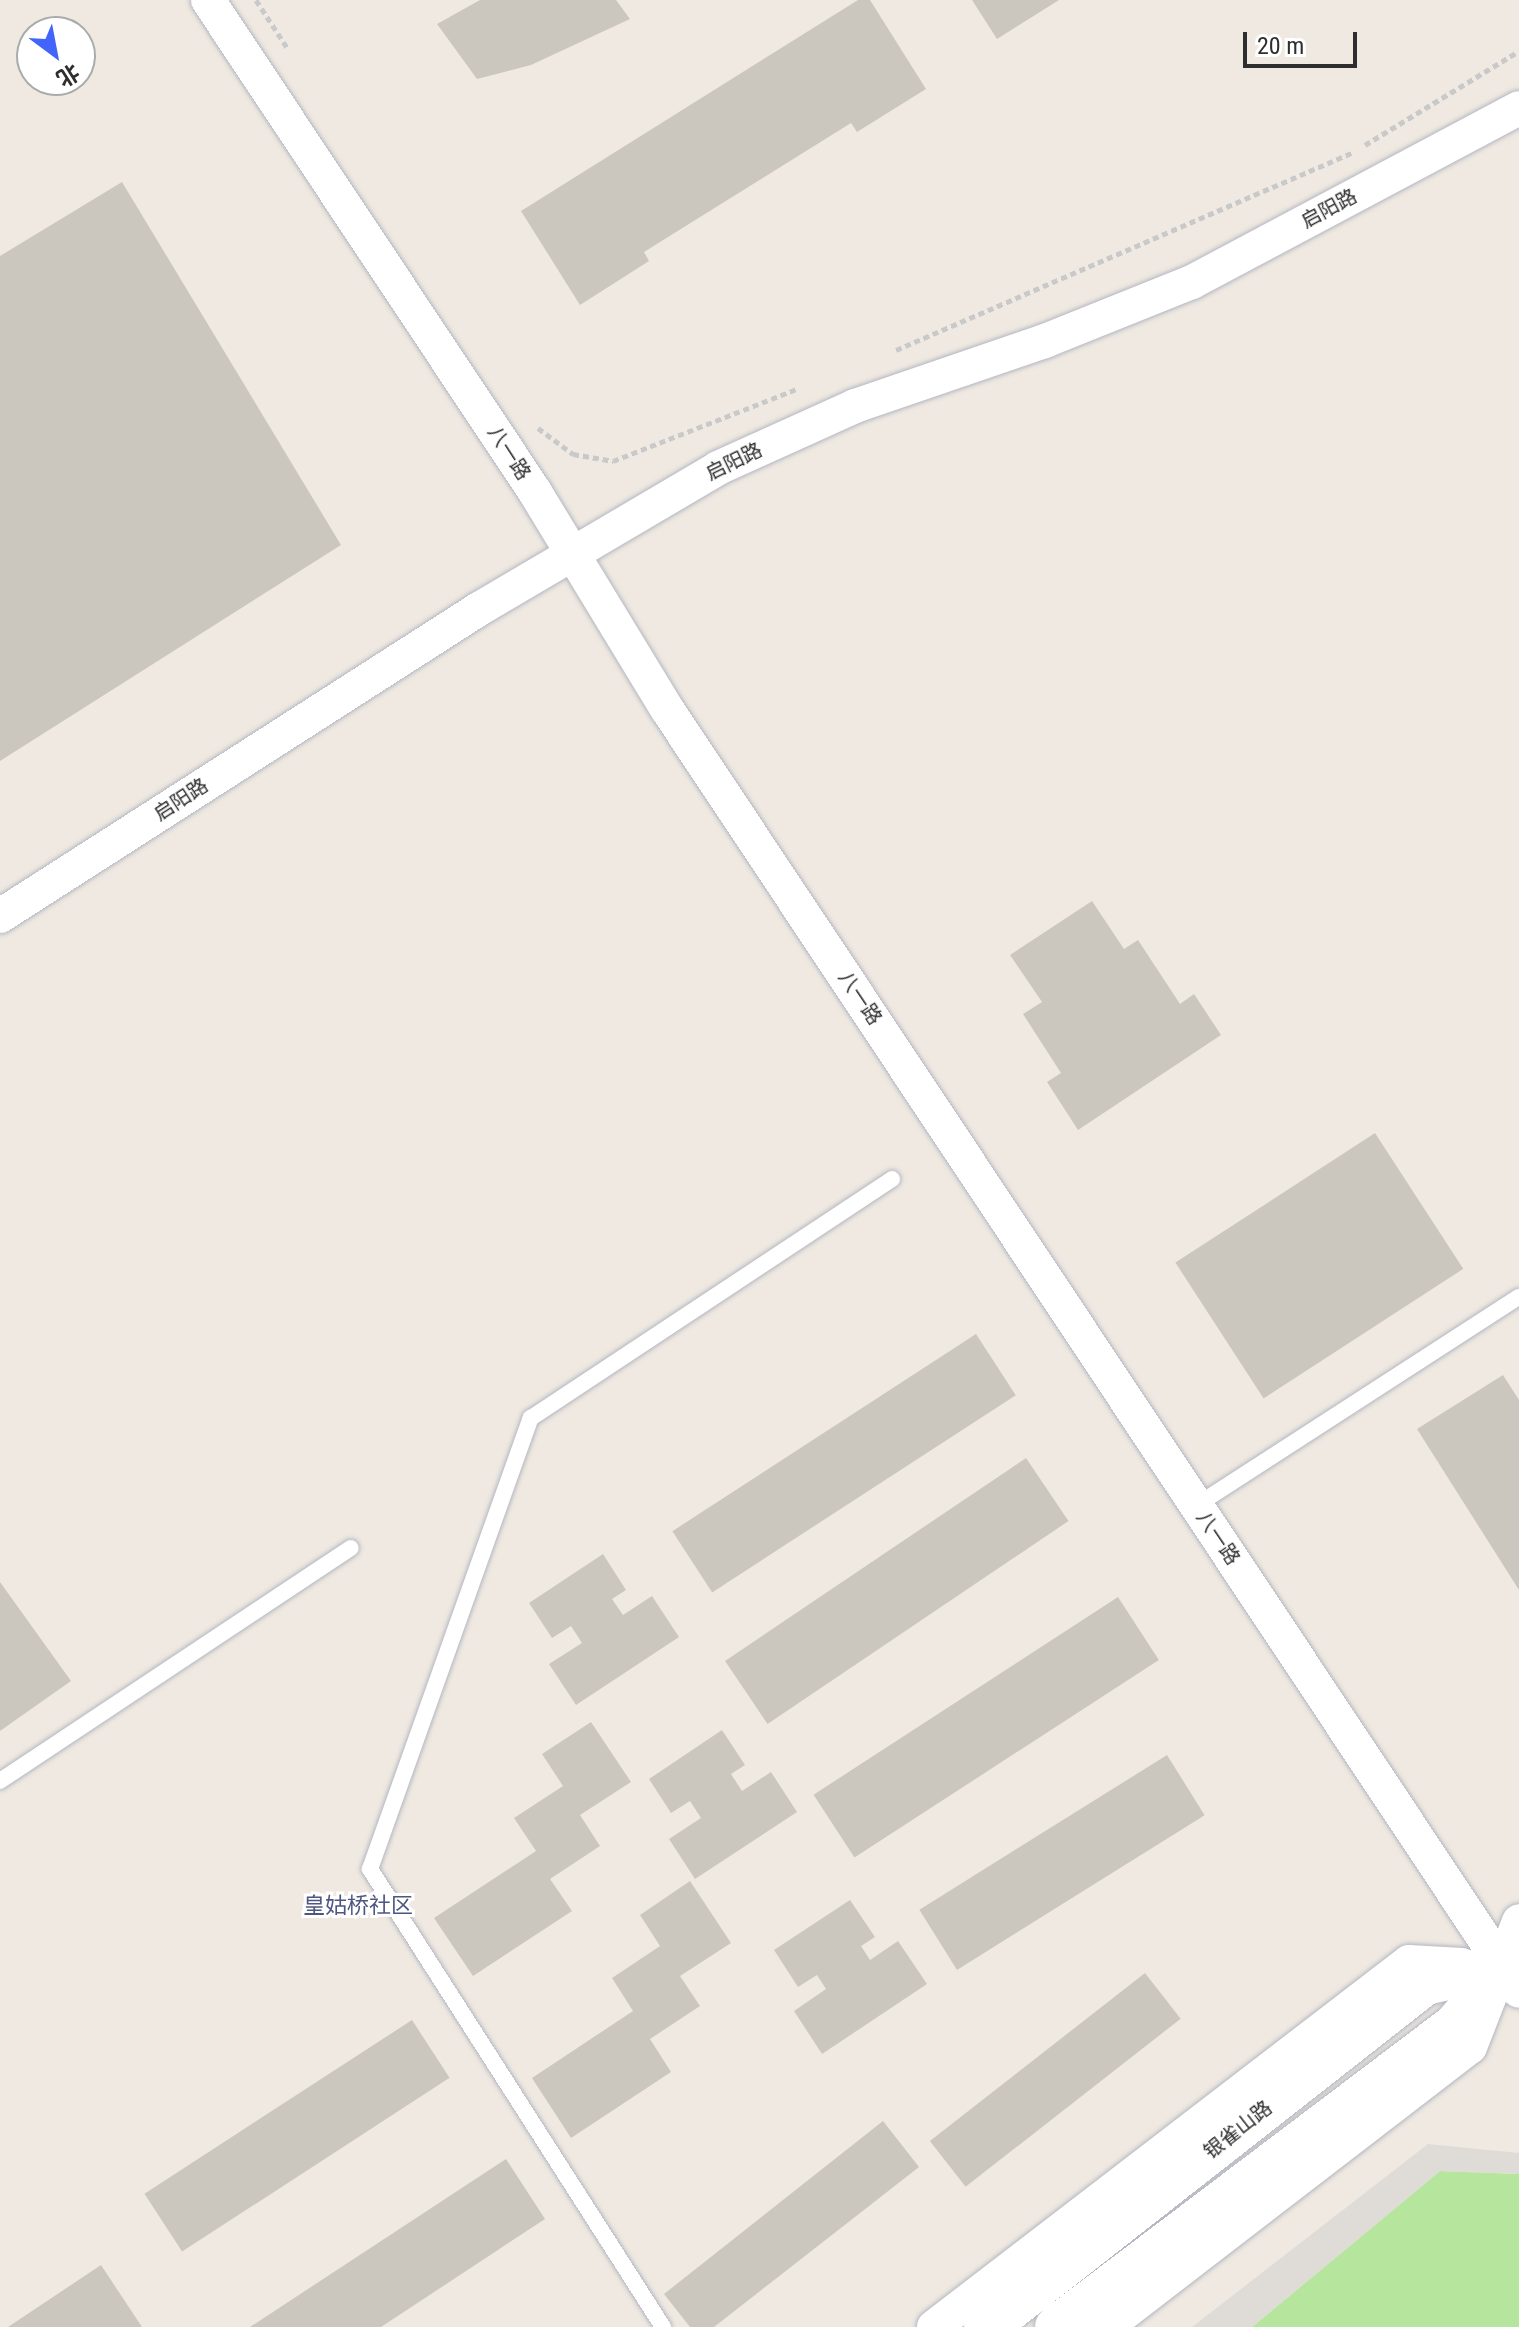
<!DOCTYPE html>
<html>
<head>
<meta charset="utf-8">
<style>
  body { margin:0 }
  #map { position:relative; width:1519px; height:2327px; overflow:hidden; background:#efe9e1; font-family:"Roboto Condensed","Noto Sans SC",sans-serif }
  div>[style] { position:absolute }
  .green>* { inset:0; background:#b6e59e }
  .plaza>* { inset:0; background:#dfdcd8 }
  .building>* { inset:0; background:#cbc7bf; transform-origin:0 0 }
  .path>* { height:5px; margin-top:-2.5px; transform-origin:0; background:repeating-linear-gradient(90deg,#c9c9c9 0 6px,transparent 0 10px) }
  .roads { filter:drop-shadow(0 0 2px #b4b7c1) drop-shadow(0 0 2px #b4b7c1) }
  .service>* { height:16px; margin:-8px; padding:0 8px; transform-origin:8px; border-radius:8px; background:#fff }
  .minor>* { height:34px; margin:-17px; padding:0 17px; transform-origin:17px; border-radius:17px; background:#fff }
  .secondary>* { height:44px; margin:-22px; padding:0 22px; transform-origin:22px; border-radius:22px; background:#fff }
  span { translate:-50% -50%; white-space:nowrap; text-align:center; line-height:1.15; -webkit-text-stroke:6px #fff; paint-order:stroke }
  .street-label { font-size:20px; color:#2e2e2e }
  .neighbourhood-label { font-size:22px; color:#4d5680 }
  .north { position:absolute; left:16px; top:16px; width:80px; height:80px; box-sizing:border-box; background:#fff; border:2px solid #ababab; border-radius:50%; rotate:148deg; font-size:22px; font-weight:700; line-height:32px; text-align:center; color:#2e2e2e }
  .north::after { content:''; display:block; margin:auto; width:28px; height:36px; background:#4264fb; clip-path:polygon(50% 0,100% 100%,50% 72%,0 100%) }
  .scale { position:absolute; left:1243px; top:32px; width:114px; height:36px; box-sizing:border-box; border:4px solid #2e2e2e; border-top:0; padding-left:10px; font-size:24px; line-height:28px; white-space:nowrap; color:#2e2e2e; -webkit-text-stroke:6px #fff; paint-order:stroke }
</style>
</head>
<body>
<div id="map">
  <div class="green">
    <i style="clip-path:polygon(1440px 2171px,1519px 2174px,1519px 2327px,1252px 2327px)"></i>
  </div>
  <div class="plaza">
    <i style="clip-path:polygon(1428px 2144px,1519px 2153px,1519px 2174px,1440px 2171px,1252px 2327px,1192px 2327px)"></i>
  </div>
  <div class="building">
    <i style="clip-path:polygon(480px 0,616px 0,630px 19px,531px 65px,477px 79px,437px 24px)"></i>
    <i style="clip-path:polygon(858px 0,870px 0,926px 89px,857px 132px,851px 123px,644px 252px,649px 261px,580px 305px,521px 211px)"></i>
    <i style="clip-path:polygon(972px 0,1059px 0,997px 39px)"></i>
    <i style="clip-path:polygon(122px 182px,341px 545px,0 761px,0 256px)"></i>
    <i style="clip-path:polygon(1092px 901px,1124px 949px,1138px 940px,1180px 1004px,1194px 994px,1221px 1035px,1078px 1130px,1047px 1082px,1061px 1073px,1023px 1014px,1042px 1002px,1010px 955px)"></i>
    <i style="left:1375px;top:1133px;width:162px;height:238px;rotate:57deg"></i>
    <i style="left:976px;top:1334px;width:73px;height:362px;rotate:57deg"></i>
    <i style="clip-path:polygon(1503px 1375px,1519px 1400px,1519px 1590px,1417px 1429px)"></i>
    <i style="left:1026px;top:1458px;width:76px;height:363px;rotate:56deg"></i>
    <i style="clip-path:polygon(603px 1554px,626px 1590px,612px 1599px,623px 1615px,652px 1596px,679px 1637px,576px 1705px,549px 1664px,582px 1643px,571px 1626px,552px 1638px,529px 1603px)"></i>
    <i style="clip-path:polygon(0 1582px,71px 1681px,0 1731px)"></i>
    <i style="left:1118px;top:1597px;width:75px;height:363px;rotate:57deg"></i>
    <i style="clip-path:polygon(591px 1722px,631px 1782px,580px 1815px,600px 1846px,550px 1879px,572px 1911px,473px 1976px,434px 1918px,536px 1851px,514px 1818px,563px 1786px,542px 1754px)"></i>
    <i style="clip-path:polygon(722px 1730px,745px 1765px,731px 1774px,742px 1791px,771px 1772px,797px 1812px,695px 1879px,669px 1839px,701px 1818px,690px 1801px,671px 1813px,649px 1779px)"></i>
    <i style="left:1167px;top:1755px;width:71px;height:292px;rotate:58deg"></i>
    <i style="clip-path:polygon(690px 1881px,731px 1943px,680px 1976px,700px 2006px,650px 2039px,671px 2072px,571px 2138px,532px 2078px,633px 2011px,612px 1978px,660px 1946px,640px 1915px)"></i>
    <i style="clip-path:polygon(850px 1900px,875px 1937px,861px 1946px,870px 1960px,898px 1941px,927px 1984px,822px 2054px,794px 2011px,826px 1989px,817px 1975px,798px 1987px,774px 1950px)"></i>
    <i style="left:1145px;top:1973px;width:58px;height:273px;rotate:52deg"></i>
    <i style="left:412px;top:2020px;width:69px;height:319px;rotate:57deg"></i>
    <i style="clip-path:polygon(883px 2121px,919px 2167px,714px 2327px,690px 2327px,664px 2294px)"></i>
    <i style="clip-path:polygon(506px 2159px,545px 2219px,381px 2327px,250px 2327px)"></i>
    <i style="clip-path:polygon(101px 2265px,142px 2327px,8px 2327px)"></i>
  </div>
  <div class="path">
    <i style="left:256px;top:0;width:59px;rotate:56.9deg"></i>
    <i style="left:1365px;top:145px;width:180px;rotate:-31.4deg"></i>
    <i style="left:896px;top:350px;width:498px;rotate:-23.4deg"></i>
    <i style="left:538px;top:428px;width:44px;rotate:36.6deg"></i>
    <i style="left:573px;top:454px;width:41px;rotate:9.9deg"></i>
    <i style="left:613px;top:461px;width:198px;rotate:-21.4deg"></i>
  </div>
  <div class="roads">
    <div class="service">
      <i style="left:1197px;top:1505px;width:383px;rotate:-32.9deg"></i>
      <i style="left:0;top:1781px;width:421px;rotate:-33.6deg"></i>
      <i style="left:663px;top:2327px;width:544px;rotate:-122.61deg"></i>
      <i style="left:370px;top:1869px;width:479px;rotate:-70.4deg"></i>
      <i style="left:531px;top:1418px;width:433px;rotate:-33.5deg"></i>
    </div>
    <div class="minor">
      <i style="left:208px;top:0;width:591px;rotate:56.39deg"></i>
      <i style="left:535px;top:492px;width:254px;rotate:58.7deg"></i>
      <i style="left:667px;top:709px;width:1539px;rotate:56.39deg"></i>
      <i style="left:0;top:916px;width:569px;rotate:-32.66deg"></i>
      <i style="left:479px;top:609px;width:277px;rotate:-30.5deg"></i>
      <i style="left:718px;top:468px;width:150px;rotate:-24.3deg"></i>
      <i style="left:855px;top:406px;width:201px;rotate:-18.9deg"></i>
      <i style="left:1045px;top:341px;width:158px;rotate:-21.9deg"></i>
      <i style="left:1192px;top:282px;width:370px;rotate:-28deg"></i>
      <i style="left:934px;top:2327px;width:599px;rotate:-37.54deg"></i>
      <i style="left:1409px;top:1962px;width:53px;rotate:3.2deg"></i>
      <i style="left:1106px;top:2327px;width:459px;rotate:-37.6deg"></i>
      <i style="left:1470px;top:2047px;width:135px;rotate:-68.7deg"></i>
    </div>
    <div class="secondary">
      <i style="left:986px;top:2327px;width:558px;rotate:-38.08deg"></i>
      <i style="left:1425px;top:1983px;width:96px;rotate:-12.6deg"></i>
      <i style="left:1057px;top:2327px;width:499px;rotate:-37.1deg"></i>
      <i style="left:1455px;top:2026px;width:88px;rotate:-49.6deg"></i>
    </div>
  </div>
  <div class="street-label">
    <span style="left:1329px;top:209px;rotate:-28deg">启阳路</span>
    <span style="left:509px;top:453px;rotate:57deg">八一路</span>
    <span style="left:734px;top:462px;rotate:-26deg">启阳路</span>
    <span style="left:181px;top:800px;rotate:-33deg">启阳路</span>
    <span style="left:860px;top:998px;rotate:56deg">八一路</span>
    <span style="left:1218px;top:1538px;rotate:56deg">八一路</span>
    <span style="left:1238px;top:2130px;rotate:-38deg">银雀山路</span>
  </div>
  <div class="neighbourhood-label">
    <span style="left:358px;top:1906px">皇姑桥社区</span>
  </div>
  <div class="north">北</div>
  <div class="scale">20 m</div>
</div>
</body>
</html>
